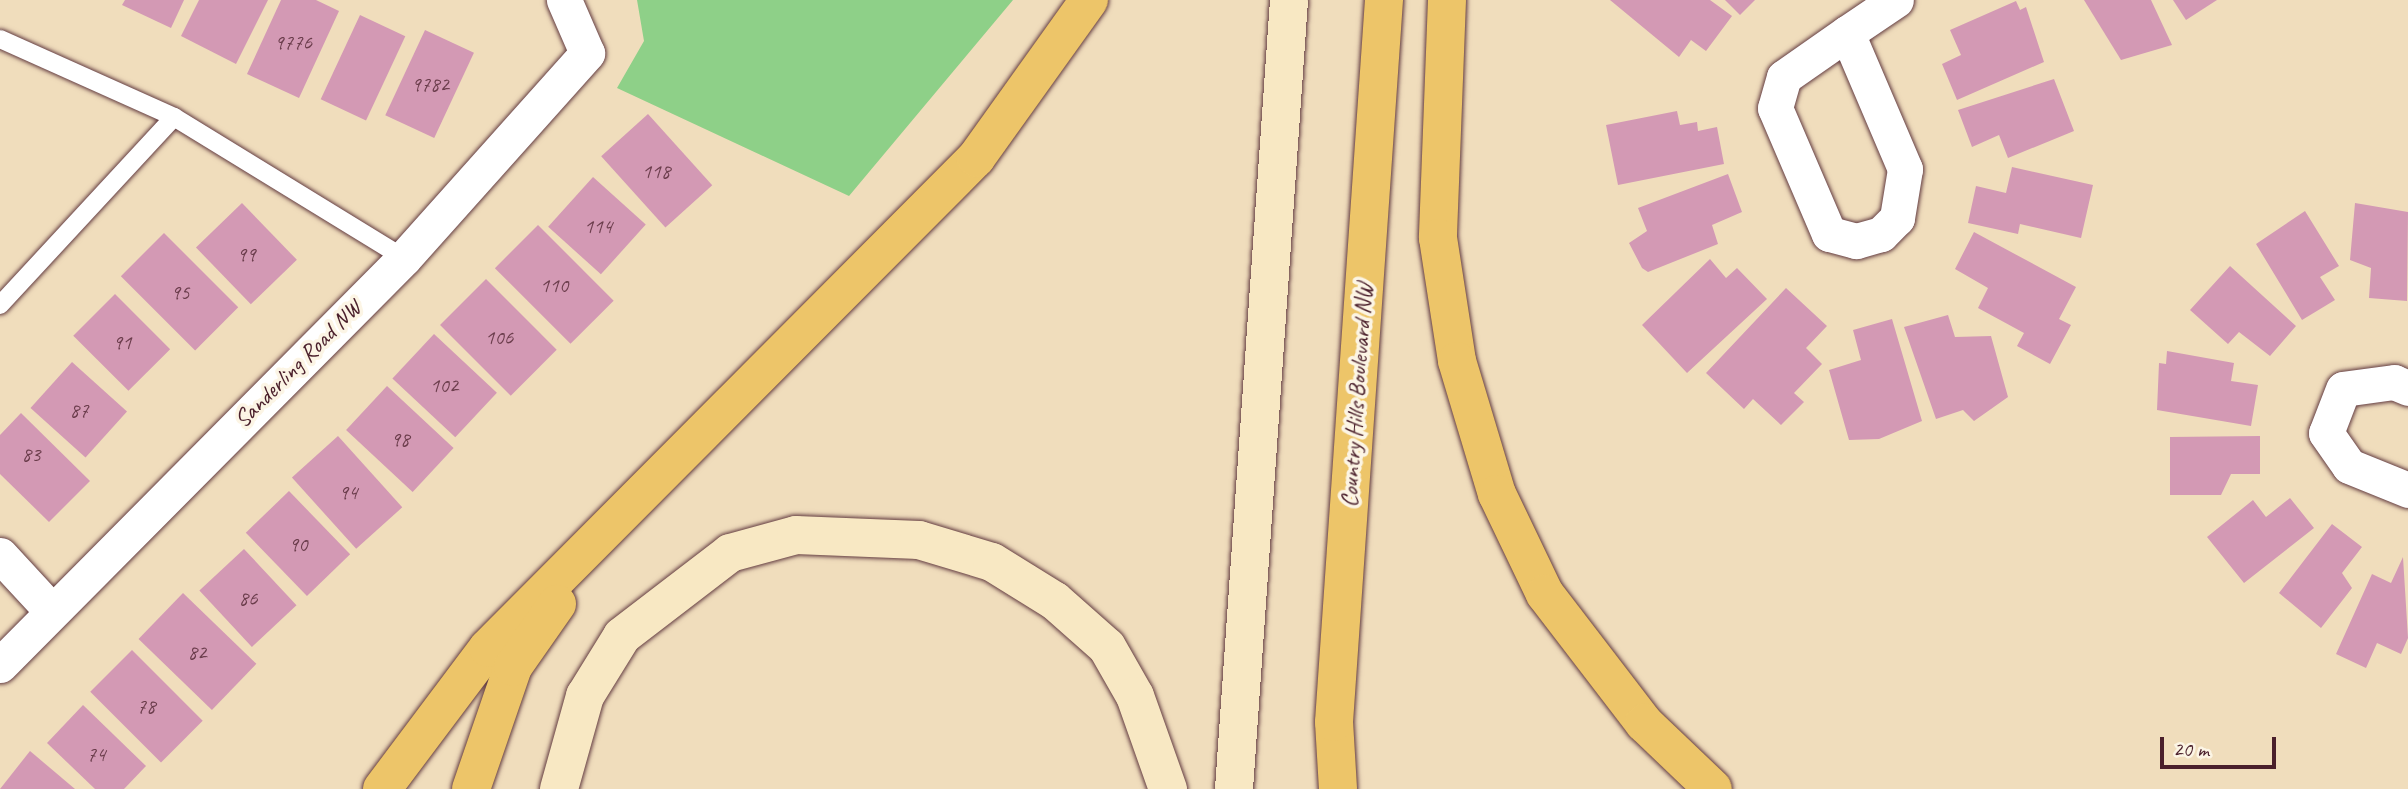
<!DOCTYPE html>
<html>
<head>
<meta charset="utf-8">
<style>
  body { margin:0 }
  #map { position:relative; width:2408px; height:789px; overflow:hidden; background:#f0ddbc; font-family:Caveat,sans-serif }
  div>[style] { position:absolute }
  .green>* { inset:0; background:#8ed088 }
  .building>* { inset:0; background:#d399b4; transform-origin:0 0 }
  .roads { filter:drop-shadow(0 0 2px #633c41) drop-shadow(0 0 2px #633c41) }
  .service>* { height:18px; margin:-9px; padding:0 9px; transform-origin:9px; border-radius:9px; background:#fff }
  .minor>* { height:35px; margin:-17.5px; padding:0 17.5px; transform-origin:17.5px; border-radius:17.5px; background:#fff }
  .secondary>* { height:38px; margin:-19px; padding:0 19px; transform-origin:19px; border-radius:19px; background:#f8e8c3 }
  .primary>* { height:38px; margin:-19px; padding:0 19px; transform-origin:19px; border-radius:19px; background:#edc569 }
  span { translate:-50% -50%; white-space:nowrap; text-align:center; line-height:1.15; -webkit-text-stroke:7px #fcf5e5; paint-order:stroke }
  .number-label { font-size:21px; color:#6c3e4d }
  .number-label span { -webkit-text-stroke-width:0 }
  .street-label { font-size:24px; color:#4a1f2b }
  .scale { position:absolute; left:2160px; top:737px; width:116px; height:32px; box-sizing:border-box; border:4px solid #4a1f2b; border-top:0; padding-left:9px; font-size:21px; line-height:24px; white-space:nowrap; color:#4a1f2b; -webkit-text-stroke:5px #fcf5e5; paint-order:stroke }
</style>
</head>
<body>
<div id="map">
  <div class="green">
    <i style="clip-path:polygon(637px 0,1013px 0,849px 196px,617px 88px,644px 41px)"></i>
  </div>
  <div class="building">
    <i style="clip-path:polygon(125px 0,184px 0,171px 28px,122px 5px)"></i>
    <i style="clip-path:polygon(199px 0,268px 0,236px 64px,181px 36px)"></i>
    <i style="clip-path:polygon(281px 0,316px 0,339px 11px,299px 98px,247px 74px)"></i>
    <i style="clip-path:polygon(1610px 0,1710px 0,1732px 16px,1706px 51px,1691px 40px,1679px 57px)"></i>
    <i style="clip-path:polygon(1725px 0,1755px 0,1740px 15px)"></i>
    <i style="clip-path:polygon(2084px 0,2151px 0,2172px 45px,2121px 60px)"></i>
    <i style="clip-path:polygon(2173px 0,2217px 0,2186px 20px)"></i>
    <i style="clip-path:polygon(2016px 1px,2020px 10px,2026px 7px,2044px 62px,1957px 100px,1942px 64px,1961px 55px,1950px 30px)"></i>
    <i style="left:360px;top:15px;width:50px;height:93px;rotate:25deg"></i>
    <i style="left:425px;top:30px;width:54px;height:94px;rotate:25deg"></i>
    <i style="clip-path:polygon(2054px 79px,2074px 131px,2008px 158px,1999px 135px,1972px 147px,1958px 110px)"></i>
    <i style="clip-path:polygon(1677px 111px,1680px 125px,1697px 122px,1698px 131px,1717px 127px,1724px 164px,1618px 185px,1606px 125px)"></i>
    <i style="left:648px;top:114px;width:96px;height:63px;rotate:48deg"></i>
    <i style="clip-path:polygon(2012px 167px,2093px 185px,2081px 238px,2020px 224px,2018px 234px,1968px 223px,1976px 186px,2006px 193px)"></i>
    <i style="clip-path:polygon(1728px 174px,1742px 212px,1712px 225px,1718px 244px,1648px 272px,1642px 268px,1629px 243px,1647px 231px,1638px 208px)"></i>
    <i style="left:593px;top:177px;width:71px;height:67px;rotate:42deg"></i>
    <i style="left:242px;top:203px;width:79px;height:64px;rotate:46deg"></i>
    <i style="clip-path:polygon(2355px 203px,2408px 212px,2407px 301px,2369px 298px,2371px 268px,2350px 260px)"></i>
    <i style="clip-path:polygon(2305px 211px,2339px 266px,2320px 277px,2335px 300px,2302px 320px,2256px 244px)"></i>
    <i style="left:538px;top:225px;width:107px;height:61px;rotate:45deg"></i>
    <i style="clip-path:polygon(1974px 232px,2076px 287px,2059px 319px,2071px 325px,2050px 364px,2017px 346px,2024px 333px,1978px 308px,1988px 288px,1955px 269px)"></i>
    <i style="left:164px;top:233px;width:105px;height:61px;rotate:45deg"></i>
    <i style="clip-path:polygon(1710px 259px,1726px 278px,1737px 268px,1767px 299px,1687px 373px,1642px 325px)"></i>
    <i style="clip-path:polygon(2230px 266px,2296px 326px,2270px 356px,2239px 332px,2228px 344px,2190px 310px)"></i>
    <i style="left:486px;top:279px;width:100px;height:65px;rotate:45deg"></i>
    <i style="clip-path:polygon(1786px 288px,1827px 326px,1806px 348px,1822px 364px,1794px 393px,1804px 402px,1781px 425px,1753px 399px,1744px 409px,1706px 373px)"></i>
    <i style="left:115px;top:294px;width:78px;height:59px;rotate:45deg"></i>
    <i style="clip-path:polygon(1948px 315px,1955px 337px,1991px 336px,2008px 397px,1974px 421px,1963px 410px,1936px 419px,1904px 327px)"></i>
    <i style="clip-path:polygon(1892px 319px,1922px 421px,1879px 439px,1849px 440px,1829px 370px,1861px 360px,1853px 330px)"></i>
    <i style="left:434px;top:334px;width:86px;height:61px;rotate:43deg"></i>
    <i style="clip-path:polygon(2167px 351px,2234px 363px,2231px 381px,2258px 385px,2251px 426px,2157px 410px,2159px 363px,2166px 364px)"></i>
    <i style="left:72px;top:362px;width:74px;height:62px;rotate:42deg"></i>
    <i style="left:387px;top:386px;width:91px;height:60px;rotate:43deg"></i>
    <i style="clip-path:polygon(21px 413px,90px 481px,49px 522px,0 474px,0 435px)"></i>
    <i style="left:338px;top:436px;width:96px;height:62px;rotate:48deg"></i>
    <i style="clip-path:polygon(2260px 436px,2260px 474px,2231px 474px,2221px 495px,2170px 495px,2170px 437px)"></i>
    <i style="left:289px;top:491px;width:88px;height:60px;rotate:46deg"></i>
    <i style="clip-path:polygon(2290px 498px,2314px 528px,2244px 583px,2207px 537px,2253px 500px,2266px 517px)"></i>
    <i style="clip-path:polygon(2332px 524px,2362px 547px,2342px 573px,2352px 588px,2321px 628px,2279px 593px)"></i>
    <i style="left:244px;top:549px;width:77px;height:61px;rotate:47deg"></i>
    <i style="clip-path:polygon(2403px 557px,2408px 638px,2401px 654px,2377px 643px,2366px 668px,2336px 654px,2372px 574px,2391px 583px)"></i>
    <i style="left:183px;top:593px;width:102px;height:64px;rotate:44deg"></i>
    <i style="left:132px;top:650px;width:100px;height:59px;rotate:45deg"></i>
    <i style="clip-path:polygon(83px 705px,146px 766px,124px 789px,95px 789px,47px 743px)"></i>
    <i style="clip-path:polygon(30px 751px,75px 789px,0 789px)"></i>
  </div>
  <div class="roads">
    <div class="service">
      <i style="left:0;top:39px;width:191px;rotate:24.1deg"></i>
      <i style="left:174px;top:117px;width:270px;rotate:31.5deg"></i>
      <i style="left:0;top:305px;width:256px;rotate:-47.2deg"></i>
    </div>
    <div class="minor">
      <i style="left:1847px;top:33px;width:148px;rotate:66.9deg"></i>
      <i style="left:1905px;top:169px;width:50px;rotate:99.3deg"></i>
      <i style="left:1897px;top:218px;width:23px;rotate:135deg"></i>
      <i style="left:1881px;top:234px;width:26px;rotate:164deg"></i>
      <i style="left:1856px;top:241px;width:28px;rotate:-165deg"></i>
      <i style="left:1829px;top:234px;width:137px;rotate:-113.2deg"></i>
      <i style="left:1775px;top:108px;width:32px;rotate:-74deg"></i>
      <i style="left:1784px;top:77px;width:77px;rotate:-34.9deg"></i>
      <i style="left:1847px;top:33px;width:59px;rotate:-34deg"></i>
      <i style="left:2408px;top:388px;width:15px;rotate:-157deg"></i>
      <i style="left:2394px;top:382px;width:51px;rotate:172.2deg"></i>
      <i style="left:2343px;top:389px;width:47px;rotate:111.1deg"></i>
      <i style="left:2326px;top:433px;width:40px;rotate:55.1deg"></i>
      <i style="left:2349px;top:466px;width:64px;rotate:22.1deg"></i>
      <i style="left:0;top:555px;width:75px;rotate:47.2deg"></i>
      <i style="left:0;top:665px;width:573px;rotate:-45.21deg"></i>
      <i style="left:404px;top:258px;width:275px;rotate:-48.2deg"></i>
      <i style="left:587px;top:53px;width:58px;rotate:-113.5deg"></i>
    </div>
    <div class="secondary">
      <i style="left:559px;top:789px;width:97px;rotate:-74.4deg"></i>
      <i style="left:585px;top:696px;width:70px;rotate:-58.3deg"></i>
      <i style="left:622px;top:636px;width:136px;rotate:-37.5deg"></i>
      <i style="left:730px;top:553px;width:68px;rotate:-15.3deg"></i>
      <i style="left:796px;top:535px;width:123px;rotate:2.3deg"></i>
      <i style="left:919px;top:540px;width:76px;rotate:16.8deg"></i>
      <i style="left:992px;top:562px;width:74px;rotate:31.8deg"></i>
      <i style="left:1055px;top:601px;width:69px;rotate:41.5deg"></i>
      <i style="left:1107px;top:647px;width:56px;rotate:60.3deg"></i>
      <i style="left:1135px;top:696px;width:99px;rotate:70.5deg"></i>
      <i style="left:1234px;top:789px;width:791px;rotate:-86.01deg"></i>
    </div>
    <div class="primary">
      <i style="left:1447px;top:0;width:238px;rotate:92.2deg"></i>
      <i style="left:1438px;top:238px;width:124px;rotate:81.2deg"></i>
      <i style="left:1457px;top:361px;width:139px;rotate:73.3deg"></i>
      <i style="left:1497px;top:494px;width:111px;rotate:64.4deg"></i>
      <i style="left:1545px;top:594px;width:163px;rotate:52.5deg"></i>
      <i style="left:1644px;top:723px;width:95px;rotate:43.7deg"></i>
      <i style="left:382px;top:789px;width:176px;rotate:-53.1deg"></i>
      <i style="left:488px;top:648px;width:692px;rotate:-45.12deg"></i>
      <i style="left:976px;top:158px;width:194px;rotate:-54.4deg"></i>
      <i style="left:471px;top:789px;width:129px;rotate:-71deg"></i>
      <i style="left:513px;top:667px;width:77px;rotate:-55.1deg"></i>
      <i style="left:1338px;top:789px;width:67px;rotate:-93.4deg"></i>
      <i style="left:1334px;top:722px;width:724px;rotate:-86.04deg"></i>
    </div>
  </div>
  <div class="number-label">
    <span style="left:293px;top:42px">9776</span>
    <span style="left:430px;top:84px">9782</span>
    <span style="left:656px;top:171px">118</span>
    <span style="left:598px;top:226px">114</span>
    <span style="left:246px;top:254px">99</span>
    <span style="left:554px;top:285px">110</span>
    <span style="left:180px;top:292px">95</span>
    <span style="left:499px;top:337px">106</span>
    <span style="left:122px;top:342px">91</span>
    <span style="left:444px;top:385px">102</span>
    <span style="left:79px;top:410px">87</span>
    <span style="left:400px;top:439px">98</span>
    <span style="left:31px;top:454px">83</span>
    <span style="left:348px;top:492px">94</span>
    <span style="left:298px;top:544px">90</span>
    <span style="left:248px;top:598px">86</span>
    <span style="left:197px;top:652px">82</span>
    <span style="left:146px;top:706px">78</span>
    <span style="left:96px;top:754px">74</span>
  </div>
  <div class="street-label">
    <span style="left:298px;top:364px;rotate:-45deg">Sanderling Road NW</span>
    <span style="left:1357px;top:395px;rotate:-86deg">Country Hills Boulevard NW</span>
  </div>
  <div class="scale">20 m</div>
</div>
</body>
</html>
